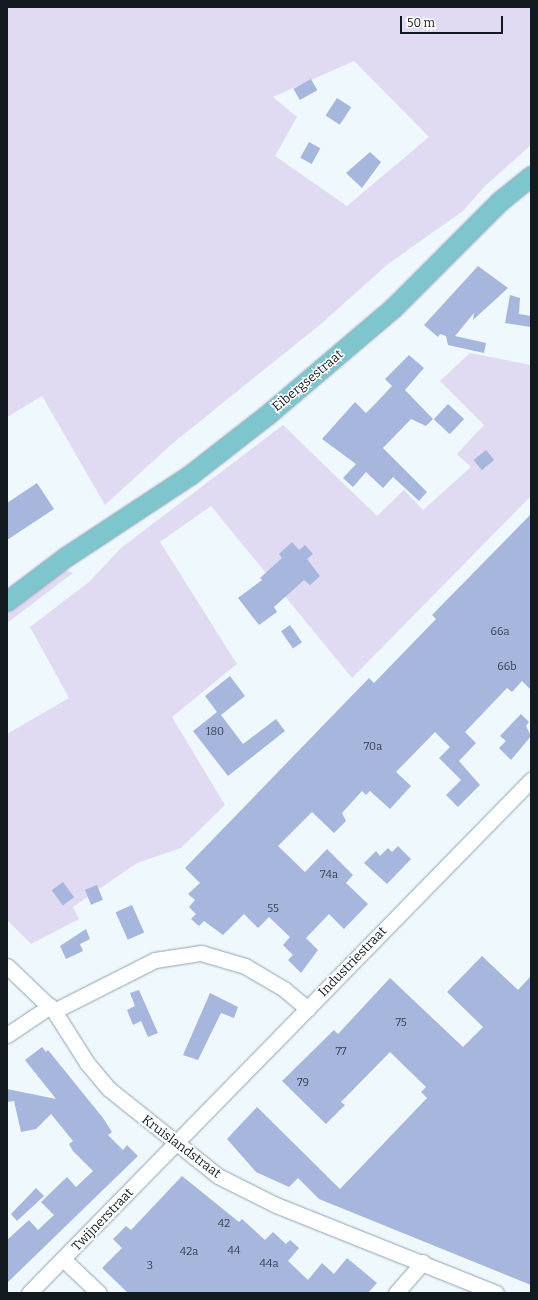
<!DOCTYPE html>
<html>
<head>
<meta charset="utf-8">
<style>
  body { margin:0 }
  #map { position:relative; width:538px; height:1300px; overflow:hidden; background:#eff8fd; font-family:Bitter,serif }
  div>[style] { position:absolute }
  .green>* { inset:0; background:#e1daf3 }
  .building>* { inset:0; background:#a7b6dd; transform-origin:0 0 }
  .roads { filter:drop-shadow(0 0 1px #8fa2af) drop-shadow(0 0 1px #8fa2af) }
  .minor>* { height:15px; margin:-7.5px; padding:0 7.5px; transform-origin:7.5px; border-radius:7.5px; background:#fff }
  .major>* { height:19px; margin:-9.5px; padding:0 9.5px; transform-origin:9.5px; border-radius:9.5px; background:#7ec5ce }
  span { translate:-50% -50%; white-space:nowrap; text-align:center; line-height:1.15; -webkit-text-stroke:3px #fff; paint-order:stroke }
  .number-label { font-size:11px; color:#38414e }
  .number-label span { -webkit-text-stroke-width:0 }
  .street-label { font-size:13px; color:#131a1f }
  .frame { position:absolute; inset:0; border:8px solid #131a1f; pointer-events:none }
  .scale { position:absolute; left:400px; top:16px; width:103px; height:18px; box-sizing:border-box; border:2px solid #131a1f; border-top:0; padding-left:5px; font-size:12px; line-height:14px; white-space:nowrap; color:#131a1f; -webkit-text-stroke:3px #fff; paint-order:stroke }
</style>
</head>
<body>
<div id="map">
  <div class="green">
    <i style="clip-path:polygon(evenodd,7px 7px,531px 7px,531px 145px,485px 186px,463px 211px,388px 264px,321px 324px,173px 443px,105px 505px,42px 396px,7px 417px,7px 7px,354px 61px,429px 137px,347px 206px,275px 156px,297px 117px,273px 97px,354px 61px)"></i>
    <i style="clip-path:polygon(470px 353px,531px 365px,531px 496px,352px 678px,211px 506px,160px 542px,237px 664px,172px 717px,225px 805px,181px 848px,137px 863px,73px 907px,79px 919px,31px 944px,7px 920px,7px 734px,69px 698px,30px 627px,89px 582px,121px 548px,283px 425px,377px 516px,404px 490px,423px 510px,471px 467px,457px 454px,484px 425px,440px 381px)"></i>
    <i style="clip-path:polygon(65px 570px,73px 573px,7px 623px,7px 607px)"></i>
  </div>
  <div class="building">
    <i style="left:311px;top:79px;width:13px;height:20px;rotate:61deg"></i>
    <i style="left:337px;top:98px;width:17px;height:21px;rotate:33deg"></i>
    <i style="left:309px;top:142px;width:13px;height:18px;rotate:29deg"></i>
    <i style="clip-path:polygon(370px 152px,381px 162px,362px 188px,346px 173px)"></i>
    <i style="clip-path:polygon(478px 266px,508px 288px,473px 320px,474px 313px,455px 336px,486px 343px,484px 353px,448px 345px,446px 336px,440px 334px,438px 337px,424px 325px)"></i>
    <i style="clip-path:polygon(510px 295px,520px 298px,519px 314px,531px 316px,531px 327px,505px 323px)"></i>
    <i style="clip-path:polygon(409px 355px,424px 368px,405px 390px,433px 419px,426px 426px,411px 419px,383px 448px,427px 492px,419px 501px,393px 477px,383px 488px,366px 472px,353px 487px,343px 478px,356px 464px,322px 439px,355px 402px,366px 413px,376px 403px,392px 386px,385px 379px)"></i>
    <i style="left:448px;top:404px;width:22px;height:21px;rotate:43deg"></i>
    <i style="left:486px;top:450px;width:13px;height:16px;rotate:51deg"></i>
    <i style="clip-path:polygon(37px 483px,54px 509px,7px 540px,7px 503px)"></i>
    <i style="clip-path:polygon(531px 514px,531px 690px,522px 681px,512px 692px,507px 688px,465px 732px,476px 743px,459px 761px,480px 785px,458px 807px,446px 795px,461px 780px,439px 758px,450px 747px,435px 732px,396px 772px,411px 786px,390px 809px,370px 791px,366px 795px,362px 791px,342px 813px,346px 821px,334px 833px,312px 812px,278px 846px,305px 872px,327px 849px,353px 875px,346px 883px,368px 904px,344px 929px,329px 914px,306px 938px,318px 950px,301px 973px,288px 960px,293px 955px,283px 945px,290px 937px,269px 917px,258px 928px,244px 914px,223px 935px,204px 921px,199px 926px,191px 919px,196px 914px,189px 907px,195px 900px,188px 894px,200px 883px,185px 868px,369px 678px,374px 683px,436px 619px,432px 615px)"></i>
    <i style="clip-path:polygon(292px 542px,299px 550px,305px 545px,313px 554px,307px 559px,320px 576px,310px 585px,304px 580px,274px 607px,277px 612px,259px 625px,238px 598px,262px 580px,260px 578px,282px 558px,279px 554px)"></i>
    <i style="left:290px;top:625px;width:21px;height:11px;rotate:55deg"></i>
    <i style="clip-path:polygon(230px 676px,245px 696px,221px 715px,243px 744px,276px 719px,285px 731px,228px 776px,193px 731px,217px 712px,205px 696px)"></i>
    <i style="clip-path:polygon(521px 714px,529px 722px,526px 726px,531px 736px,511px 760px,499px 748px,506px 741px,500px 736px)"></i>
    <i style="clip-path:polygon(398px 846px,411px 859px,387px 884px,364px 863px,376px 851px,380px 856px,388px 848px,392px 852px)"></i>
    <i style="left:63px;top:882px;width:19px;height:14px;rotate:54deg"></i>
    <i style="left:97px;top:885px;width:16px;height:13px;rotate:68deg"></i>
    <i style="left:132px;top:905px;width:30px;height:18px;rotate:66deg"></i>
    <i style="clip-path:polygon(86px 929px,90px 939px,80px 944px,83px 951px,66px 959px,60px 946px)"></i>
    <i style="clip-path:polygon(482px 956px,518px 990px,531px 976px,531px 1285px,319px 1199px,298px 1178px,289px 1187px,256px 1172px,227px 1139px,257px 1107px,340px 1189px,427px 1098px,421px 1092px,426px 1087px,390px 1052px,341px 1102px,345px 1105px,326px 1124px,282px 1081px,334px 1030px,338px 1034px,390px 978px,463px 1047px,483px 1027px,447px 992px)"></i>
    <i style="clip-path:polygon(139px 990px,158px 1033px,148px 1037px,141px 1021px,133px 1025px,127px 1010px,135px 1006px,130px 993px)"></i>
    <i style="clip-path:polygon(210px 993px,238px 1007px,234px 1018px,221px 1013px,198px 1060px,183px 1055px)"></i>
    <i style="clip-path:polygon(42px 1047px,46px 1052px,48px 1050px,103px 1118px,112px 1132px,108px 1135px,123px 1150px,127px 1145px,138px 1156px,7px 1283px,7px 1240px,29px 1220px,38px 1230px,54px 1215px,41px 1202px,67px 1177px,76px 1187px,93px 1171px,73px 1151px,69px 1144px,73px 1141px,51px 1114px,36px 1129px,21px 1132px,14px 1101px,7px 1102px,7px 1089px,56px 1099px,25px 1060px)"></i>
    <i style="clip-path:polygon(182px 1176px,239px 1222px,242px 1219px,265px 1240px,273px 1232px,286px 1244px,290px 1240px,299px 1248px,288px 1261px,308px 1280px,322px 1263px,334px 1274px,347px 1258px,377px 1283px,368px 1293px,128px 1293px,102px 1268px,122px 1248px,113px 1239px,126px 1226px,131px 1230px)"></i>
    <i style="clip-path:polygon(36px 1188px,44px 1196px,17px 1221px,11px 1214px)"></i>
  </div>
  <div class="roads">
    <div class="minor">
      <i style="left:7px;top:966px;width:65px;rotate:43.8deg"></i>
      <i style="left:54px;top:1011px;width:62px;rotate:57.6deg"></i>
      <i style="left:87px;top:1063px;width:34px;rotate:50deg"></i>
      <i style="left:109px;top:1089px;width:139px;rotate:38.6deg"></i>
      <i style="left:218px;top:1176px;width:65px;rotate:26.6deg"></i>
      <i style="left:276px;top:1205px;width:237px;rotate:21.8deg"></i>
      <i style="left:54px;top:1011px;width:113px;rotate:-26.8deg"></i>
      <i style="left:155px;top:960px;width:47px;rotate:-8.7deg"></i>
      <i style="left:201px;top:953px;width:46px;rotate:16.5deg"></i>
      <i style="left:245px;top:966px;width:45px;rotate:30.5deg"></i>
      <i style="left:284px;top:989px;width:31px;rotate:40deg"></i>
      <i style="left:7px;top:1035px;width:52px;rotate:-34deg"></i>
      <i style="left:64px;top:1260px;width:48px;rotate:43.3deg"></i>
      <i style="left:29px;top:1293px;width:718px;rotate:-45.62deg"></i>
      <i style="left:396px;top:1293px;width:41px;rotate:-48.9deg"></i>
    </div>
    <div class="major">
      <i style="left:7px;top:601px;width:71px;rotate:-37deg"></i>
      <i style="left:64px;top:558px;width:151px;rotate:-33.4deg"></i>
      <i style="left:190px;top:475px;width:99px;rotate:-38deg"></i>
      <i style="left:268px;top:414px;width:162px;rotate:-40.3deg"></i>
      <i style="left:392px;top:309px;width:153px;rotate:-45deg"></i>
      <i style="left:500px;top:201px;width:40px;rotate:-39deg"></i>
    </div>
  </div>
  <div class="number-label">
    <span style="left:500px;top:632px">66a</span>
    <span style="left:507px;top:667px">66b</span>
    <span style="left:215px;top:732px">180</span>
    <span style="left:373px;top:747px">70a</span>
    <span style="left:329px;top:875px">74a</span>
    <span style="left:273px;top:909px">55</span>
    <span style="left:401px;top:1023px">75</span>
    <span style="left:341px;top:1052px">77</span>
    <span style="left:303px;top:1083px">79</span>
    <span style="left:224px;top:1224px">42</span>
    <span style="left:234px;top:1251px">44</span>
    <span style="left:189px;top:1252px">42a</span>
    <span style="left:269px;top:1264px">44a</span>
    <span style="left:150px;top:1266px">3</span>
  </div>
  <div class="street-label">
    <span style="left:308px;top:381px;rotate:-40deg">Eibergsestraat</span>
    <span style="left:353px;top:962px;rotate:-46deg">Industriestraat</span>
    <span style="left:181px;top:1147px;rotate:37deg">Kruislandstraat</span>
    <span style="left:103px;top:1220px;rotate:-46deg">Twijnerstraat</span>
  </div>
  <div class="frame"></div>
  <div class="scale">50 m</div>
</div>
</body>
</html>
